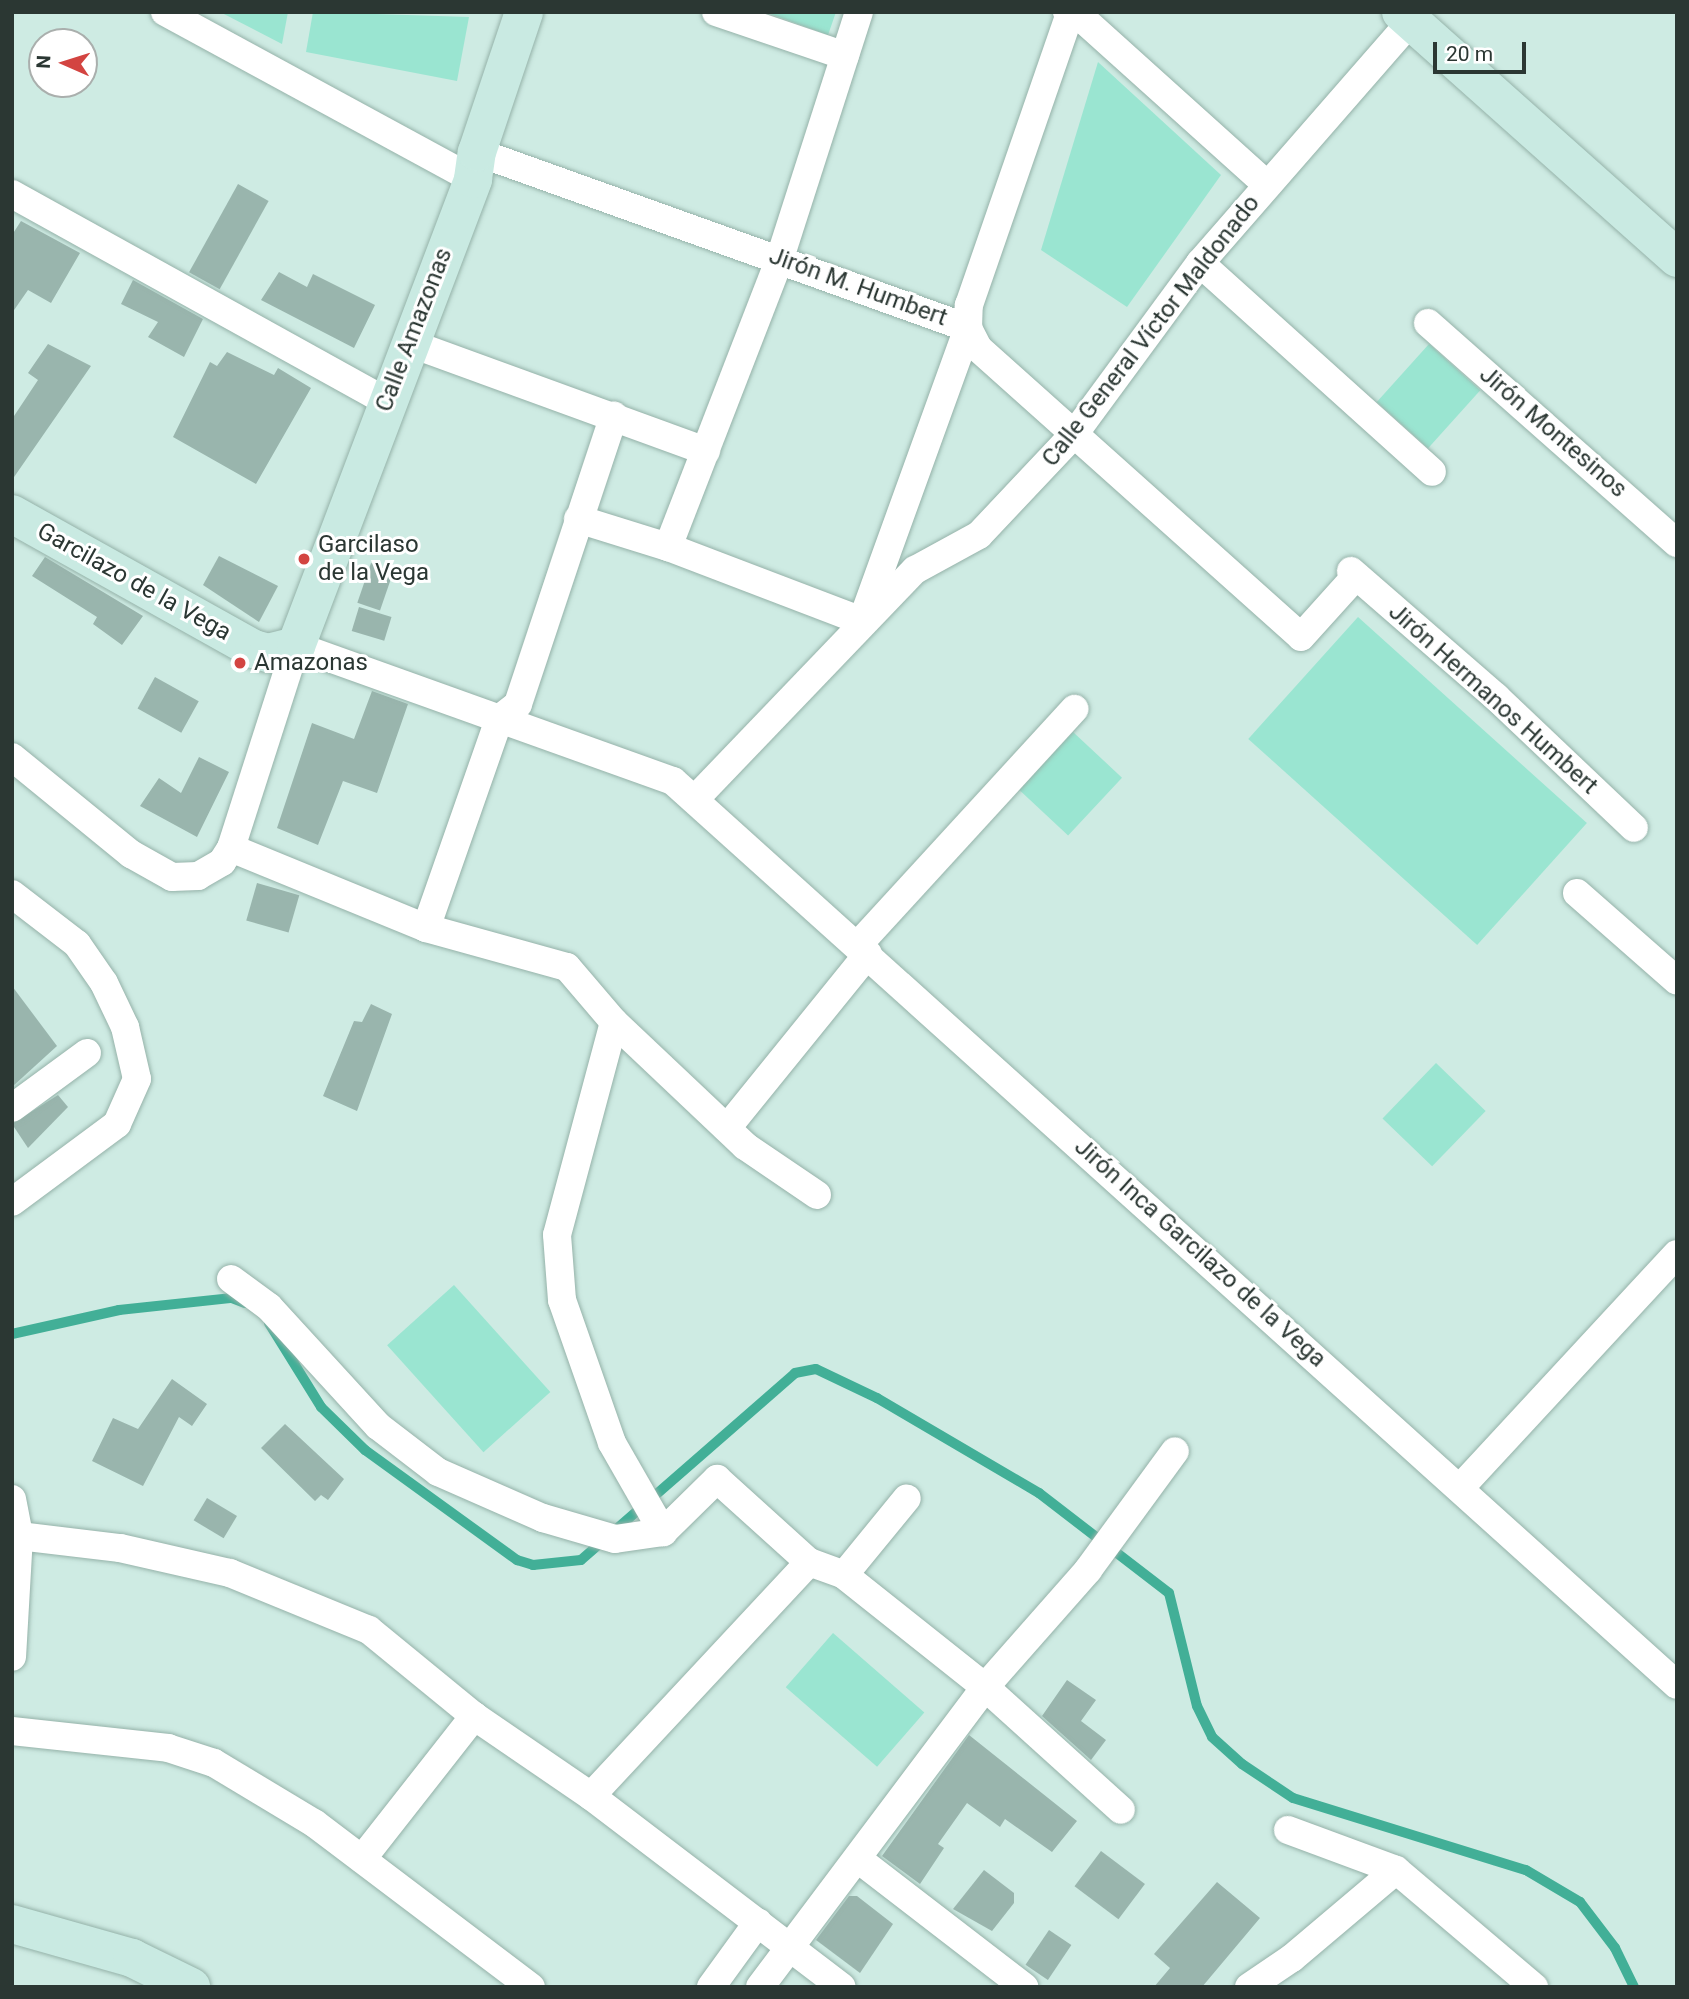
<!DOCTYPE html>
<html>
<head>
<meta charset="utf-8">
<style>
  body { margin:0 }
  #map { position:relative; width:1689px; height:1999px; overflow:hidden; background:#ceebe3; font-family:Roboto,sans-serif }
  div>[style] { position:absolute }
  .green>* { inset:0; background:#9ae5d1; transform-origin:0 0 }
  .stream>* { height:10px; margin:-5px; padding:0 5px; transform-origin:5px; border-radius:5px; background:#42af97 }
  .building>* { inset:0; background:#99b5ad; transform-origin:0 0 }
  .roads { filter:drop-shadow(0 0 2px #95b2a9) drop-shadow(0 0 2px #95b2a9) }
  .street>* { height:28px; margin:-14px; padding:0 14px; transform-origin:14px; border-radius:14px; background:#fff }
  .secondary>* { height:38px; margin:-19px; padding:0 19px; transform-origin:19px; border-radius:19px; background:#c9eae2 }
  .dots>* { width:19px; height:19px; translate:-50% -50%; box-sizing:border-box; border:4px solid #fff; border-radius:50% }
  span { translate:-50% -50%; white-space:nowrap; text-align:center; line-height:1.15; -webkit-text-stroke:6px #fff; paint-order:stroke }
  .street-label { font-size:24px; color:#2b3733 }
  .poi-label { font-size:24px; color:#2b3733 }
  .left { translate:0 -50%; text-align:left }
  .frame { position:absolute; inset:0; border:14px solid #2b3733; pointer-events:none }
  .north { position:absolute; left:28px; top:28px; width:70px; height:70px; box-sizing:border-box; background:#fff; border:2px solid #aaafad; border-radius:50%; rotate:273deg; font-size:19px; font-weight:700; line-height:28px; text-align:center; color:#2b3733 }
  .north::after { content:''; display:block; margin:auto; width:24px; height:32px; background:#d34441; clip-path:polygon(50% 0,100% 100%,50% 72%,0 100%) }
  .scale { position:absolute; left:1433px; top:42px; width:93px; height:32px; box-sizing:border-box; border:4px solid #2b3733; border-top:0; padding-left:9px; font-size:21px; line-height:24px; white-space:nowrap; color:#2b3733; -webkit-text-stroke:5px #fff; paint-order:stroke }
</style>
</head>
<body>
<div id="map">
  <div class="green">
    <i style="clip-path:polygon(220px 12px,288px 12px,282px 44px)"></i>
    <i style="clip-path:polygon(313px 12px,469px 17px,457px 81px,306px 52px)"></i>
    <i style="clip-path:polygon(765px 12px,836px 12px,828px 35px)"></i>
    <i style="clip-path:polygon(1098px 62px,1221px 175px,1127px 307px,1041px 250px)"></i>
    <i style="left:1429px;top:344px;width:69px;height:78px;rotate:42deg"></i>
    <i style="left:1358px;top:617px;width:308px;height:164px;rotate:42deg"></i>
    <i style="left:1073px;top:732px;width:67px;height:79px;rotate:43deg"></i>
    <i style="left:1436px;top:1063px;width:69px;height:77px;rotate:44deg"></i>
    <i style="left:454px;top:1285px;width:144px;height:90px;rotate:48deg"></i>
    <i style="left:833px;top:1633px;width:121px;height:72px;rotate:41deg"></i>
  </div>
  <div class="stream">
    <i style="left:269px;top:1323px;width:99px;rotate:58.2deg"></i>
    <i style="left:321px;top:1407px;width:62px;rotate:44.3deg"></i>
    <i style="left:365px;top:1450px;width:188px;rotate:35.9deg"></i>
    <i style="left:517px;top:1560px;width:17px;rotate:17deg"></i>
    <i style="left:533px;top:1565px;width:48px;rotate:-5.9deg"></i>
    <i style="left:581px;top:1560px;width:284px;rotate:-41.1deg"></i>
    <i style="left:795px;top:1373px;width:21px;rotate:-11deg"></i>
    <i style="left:816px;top:1369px;width:68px;rotate:25.4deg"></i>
    <i style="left:877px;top:1398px;width:188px;rotate:30.4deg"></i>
    <i style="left:1039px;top:1493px;width:164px;rotate:37.6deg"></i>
    <i style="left:1169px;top:1593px;width:116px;rotate:76.1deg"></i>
    <i style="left:1197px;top:1706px;width:34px;rotate:64deg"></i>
    <i style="left:1212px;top:1737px;width:40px;rotate:42deg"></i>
    <i style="left:1242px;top:1764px;width:61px;rotate:33.7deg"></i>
    <i style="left:1293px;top:1798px;width:244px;rotate:17.2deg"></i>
    <i style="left:1526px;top:1870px;width:63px;rotate:30.7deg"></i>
    <i style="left:1580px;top:1902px;width:58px;rotate:52.7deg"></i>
    <i style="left:1615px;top:1948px;width:43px;rotate:64deg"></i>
    <i style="left:12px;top:1334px;width:110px;rotate:-12.6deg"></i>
    <i style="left:119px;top:1310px;width:114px;rotate:-6.1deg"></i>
    <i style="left:232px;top:1298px;width:14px;rotate:21deg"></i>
  </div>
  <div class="building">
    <i style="left:238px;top:184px;width:35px;height:101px;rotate:29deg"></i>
    <i style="clip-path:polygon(21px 221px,80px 253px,51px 303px,28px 290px,12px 313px,12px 235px)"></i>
    <i style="clip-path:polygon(279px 272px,307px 287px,313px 274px,375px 305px,354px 348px,261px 300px)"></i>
    <i style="clip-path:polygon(133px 280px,203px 319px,184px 357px,148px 337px,158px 322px,121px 304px)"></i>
    <i style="clip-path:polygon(48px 344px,91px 366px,12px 480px,12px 419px,38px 380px,28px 373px)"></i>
    <i style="clip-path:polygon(227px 352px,274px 375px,278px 368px,311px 388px,256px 484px,173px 437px,210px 362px,217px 366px)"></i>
    <i style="clip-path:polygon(219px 556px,278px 586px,259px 622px,203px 585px)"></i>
    <i style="clip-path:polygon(45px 557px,143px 616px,122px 645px,93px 624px,97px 617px,32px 576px)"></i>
    <i style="left:371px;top:563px;width:24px;height:42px;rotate:19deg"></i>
    <i style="left:359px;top:607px;width:34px;height:25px;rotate:17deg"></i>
    <i style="left:155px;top:677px;width:50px;height:36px;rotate:29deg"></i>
    <i style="clip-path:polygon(372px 691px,408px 704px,377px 793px,343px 781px,318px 845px,277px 828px,312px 723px,354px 739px)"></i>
    <i style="clip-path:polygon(199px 757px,229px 772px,197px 837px,140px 806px,159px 778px,181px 793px)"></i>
    <i style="left:257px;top:883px;width:44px;height:39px;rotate:16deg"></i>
    <i style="clip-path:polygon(12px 986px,57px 1046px,12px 1087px)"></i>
    <i style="clip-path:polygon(371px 1004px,392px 1014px,357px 1111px,323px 1096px,354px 1021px,362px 1022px)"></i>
    <i style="clip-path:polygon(58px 1095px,68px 1107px,28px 1148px,12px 1124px)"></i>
    <i style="clip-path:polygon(172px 1379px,207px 1404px,192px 1426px,179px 1417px,143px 1486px,92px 1461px,113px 1418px,138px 1429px)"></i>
    <i style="clip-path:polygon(285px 1424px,344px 1479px,328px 1500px,321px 1495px,315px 1501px,261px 1448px)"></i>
    <i style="left:207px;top:1498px;width:35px;height:26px;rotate:31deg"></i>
    <i style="clip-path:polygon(1067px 1680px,1096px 1700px,1081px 1721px,1106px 1740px,1091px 1760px,1042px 1716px)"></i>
    <i style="clip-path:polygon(969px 1735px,1077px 1821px,1052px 1852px,1005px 1819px,1000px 1827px,967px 1803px,938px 1844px,944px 1848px,920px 1884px,882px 1856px)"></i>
    <i style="left:1101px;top:1851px;width:55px;height:44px;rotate:37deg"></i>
    <i style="clip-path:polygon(984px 1870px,1014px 1893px,1014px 1903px,992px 1931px,953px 1909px)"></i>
    <i style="clip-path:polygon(1217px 1882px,1260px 1918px,1202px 1987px,1154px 1987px,1170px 1968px,1154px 1954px)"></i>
    <i style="clip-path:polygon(849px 1896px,857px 1896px,893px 1924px,860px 1973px,816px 1940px)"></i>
    <i style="left:1049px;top:1930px;width:27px;height:42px;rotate:34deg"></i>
  </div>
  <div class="roads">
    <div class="street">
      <i style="left:165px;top:12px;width:350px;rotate:28.5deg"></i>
      <i style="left:716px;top:12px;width:136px;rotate:18.8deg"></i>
      <i style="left:1067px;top:12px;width:20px;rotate:27deg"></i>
      <i style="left:1085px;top:21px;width:245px;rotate:42deg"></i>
      <i style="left:477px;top:152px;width:522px;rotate:19.72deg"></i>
      <i style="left:968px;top:328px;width:22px;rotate:63deg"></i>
      <i style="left:978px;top:348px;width:433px;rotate:41.8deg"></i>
      <i style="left:1301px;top:637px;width:82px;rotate:-48deg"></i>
      <i style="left:12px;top:194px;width:427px;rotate:29deg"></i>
      <i style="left:1200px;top:263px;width:312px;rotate:42deg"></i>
      <i style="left:1428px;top:323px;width:332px;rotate:41.5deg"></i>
      <i style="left:409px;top:343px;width:316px;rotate:20deg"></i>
      <i style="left:578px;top:519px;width:94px;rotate:17.3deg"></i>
      <i style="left:668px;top:547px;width:208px;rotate:20.9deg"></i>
      <i style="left:862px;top:621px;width:312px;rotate:-70.1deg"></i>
      <i style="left:968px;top:328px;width:23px;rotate:-88deg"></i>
      <i style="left:969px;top:305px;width:309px;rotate:-70.9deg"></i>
      <i style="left:668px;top:547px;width:310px;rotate:-68.8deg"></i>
      <i style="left:780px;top:258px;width:258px;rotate:-72.2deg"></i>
      <i style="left:1351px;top:571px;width:192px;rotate:41deg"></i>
      <i style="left:1496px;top:697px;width:190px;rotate:43.5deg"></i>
      <i style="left:12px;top:757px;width:154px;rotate:39.2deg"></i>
      <i style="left:131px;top:854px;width:47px;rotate:29.3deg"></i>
      <i style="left:172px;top:877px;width:26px;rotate:-2deg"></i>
      <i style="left:198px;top:876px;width:28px;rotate:-30deg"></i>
      <i style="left:222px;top:862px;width:17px;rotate:-57deg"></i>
      <i style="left:231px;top:848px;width:212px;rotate:-72.2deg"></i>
      <i style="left:296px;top:646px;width:400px;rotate:19.7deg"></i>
      <i style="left:673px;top:781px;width:1351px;rotate:42deg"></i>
      <i style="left:696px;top:798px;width:316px;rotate:-46.2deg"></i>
      <i style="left:915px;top:570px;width:73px;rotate:-28.7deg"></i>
      <i style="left:979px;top:535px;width:140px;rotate:-46.7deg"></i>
      <i style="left:1075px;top:433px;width:211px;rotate:-53.7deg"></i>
      <i style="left:1200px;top:263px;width:321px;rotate:-48.9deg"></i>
      <i style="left:231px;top:848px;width:211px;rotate:22.3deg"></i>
      <i style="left:426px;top:928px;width:146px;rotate:15.5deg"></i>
      <i style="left:567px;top:967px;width:72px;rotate:49.5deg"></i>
      <i style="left:614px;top:1022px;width:220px;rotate:105deg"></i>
      <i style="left:557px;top:1235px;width:65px;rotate:85.6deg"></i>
      <i style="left:562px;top:1300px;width:151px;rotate:70.7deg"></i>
      <i style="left:612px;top:1443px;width:103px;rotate:60.2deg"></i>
      <i style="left:1577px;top:893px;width:133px;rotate:41.3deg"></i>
      <i style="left:12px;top:894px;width:82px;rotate:37.6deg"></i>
      <i style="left:77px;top:944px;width:47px;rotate:55.3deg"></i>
      <i style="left:104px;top:983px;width:49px;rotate:64.5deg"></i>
      <i style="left:125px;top:1027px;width:53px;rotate:77deg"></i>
      <i style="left:137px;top:1079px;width:49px;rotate:114deg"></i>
      <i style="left:117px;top:1124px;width:131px;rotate:143.4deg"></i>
      <i style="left:426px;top:928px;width:221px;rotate:-70.7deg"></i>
      <i style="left:499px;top:719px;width:24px;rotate:-38deg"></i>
      <i style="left:518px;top:704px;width:304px;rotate:-71.6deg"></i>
      <i style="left:859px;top:944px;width:319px;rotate:-47.5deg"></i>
      <i style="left:614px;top:1022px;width:180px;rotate:43.4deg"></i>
      <i style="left:745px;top:1146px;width:87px;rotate:34.2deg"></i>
      <i style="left:12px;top:1108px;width:93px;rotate:-36.3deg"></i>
      <i style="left:727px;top:1128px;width:224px;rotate:-51deg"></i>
      <i style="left:231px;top:1279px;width:47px;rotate:36.4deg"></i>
      <i style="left:269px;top:1307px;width:161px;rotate:47.5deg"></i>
      <i style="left:378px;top:1426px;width:76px;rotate:37.5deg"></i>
      <i style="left:438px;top:1472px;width:115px;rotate:23.7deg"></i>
      <i style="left:543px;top:1518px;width:75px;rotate:16.3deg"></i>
      <i style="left:615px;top:1539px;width:49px;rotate:-8.3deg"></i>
      <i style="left:663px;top:1532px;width:76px;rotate:-44.5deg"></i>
      <i style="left:717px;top:1479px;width:124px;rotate:42.1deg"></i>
      <i style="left:809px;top:1562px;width:37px;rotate:20deg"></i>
      <i style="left:844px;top:1575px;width:180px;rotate:38.5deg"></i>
      <i style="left:985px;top:1687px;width:183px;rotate:42.1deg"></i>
      <i style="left:1460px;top:1488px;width:319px;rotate:-47.2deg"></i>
      <i style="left:12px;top:1499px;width:38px;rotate:79deg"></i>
      <i style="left:19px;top:1536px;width:121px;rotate:93.3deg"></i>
      <i style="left:19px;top:1536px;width:102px;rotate:6.8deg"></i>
      <i style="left:120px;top:1548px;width:113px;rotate:12.8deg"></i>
      <i style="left:230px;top:1573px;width:150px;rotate:22.3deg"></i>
      <i style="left:369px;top:1630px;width:136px;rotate:39.3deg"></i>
      <i style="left:474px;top:1716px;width:142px;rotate:34.4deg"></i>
      <i style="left:591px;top:1796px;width:315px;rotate:37.3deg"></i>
      <i style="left:844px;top:1575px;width:99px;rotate:-50.7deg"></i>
      <i style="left:12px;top:1731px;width:157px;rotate:6.2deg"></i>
      <i style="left:168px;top:1748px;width:48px;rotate:18.1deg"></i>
      <i style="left:214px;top:1763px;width:117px;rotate:31deg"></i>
      <i style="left:314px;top:1823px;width:272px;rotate:37.1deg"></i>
      <i style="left:591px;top:1796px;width:320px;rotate:-47deg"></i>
      <i style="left:1288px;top:1830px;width:115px;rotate:20.3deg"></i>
      <i style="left:1396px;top:1870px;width:181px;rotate:40.3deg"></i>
      <i style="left:362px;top:1859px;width:182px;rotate:-51.9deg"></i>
      <i style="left:858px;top:1859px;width:210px;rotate:37.6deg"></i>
      <i style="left:711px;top:1987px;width:80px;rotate:-54.1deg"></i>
      <i style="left:760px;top:1987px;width:375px;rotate:-53.1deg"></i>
      <i style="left:985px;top:1687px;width:156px;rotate:-48.6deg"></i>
      <i style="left:1088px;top:1570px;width:147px;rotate:-53.8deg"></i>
      <i style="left:1249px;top:1987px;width:52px;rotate:-34deg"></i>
      <i style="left:1292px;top:1958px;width:136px;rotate:-40.2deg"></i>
    </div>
    <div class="secondary">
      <i style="left:1401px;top:12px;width:370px;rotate:41.7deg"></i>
      <i style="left:12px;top:514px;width:277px;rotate:29.2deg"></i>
      <i style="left:254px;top:649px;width:15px;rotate:16deg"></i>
      <i style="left:268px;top:653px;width:29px;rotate:-14deg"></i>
      <i style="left:296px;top:646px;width:499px;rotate:-69.2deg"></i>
      <i style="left:473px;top:179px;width:27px;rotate:-82deg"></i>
      <i style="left:477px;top:152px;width:148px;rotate:-71.4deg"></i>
      <i style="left:12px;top:1924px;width:125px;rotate:15.8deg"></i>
      <i style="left:132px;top:1958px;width:66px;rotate:26.2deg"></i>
    </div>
  </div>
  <div class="dots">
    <i style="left:304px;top:559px;background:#d34441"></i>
    <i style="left:240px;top:663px;background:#d34441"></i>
  </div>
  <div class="street-label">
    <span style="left:858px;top:287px;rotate:20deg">Jirón M. Humbert</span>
    <span style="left:414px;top:330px;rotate:-69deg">Calle Amazonas</span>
    <span style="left:1151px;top:331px;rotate:-52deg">Calle General Víctor Maldonado</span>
    <span style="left:1553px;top:432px;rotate:41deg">Jirón Montesinos</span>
    <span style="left:134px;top:582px;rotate:29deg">Garcilazo de la Vega</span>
    <span style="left:1493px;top:699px;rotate:42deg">Jirón Hermanos Humbert</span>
    <span style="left:1200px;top:1253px;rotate:42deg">Jirón Inca Garcilazo de la Vega</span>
  </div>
  <div class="poi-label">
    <span class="left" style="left:318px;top:559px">Garcilaso<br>de la Vega</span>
    <span class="left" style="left:254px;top:663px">Amazonas</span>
  </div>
  <div class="frame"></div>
  <div class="north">N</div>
  <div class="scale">20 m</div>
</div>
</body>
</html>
